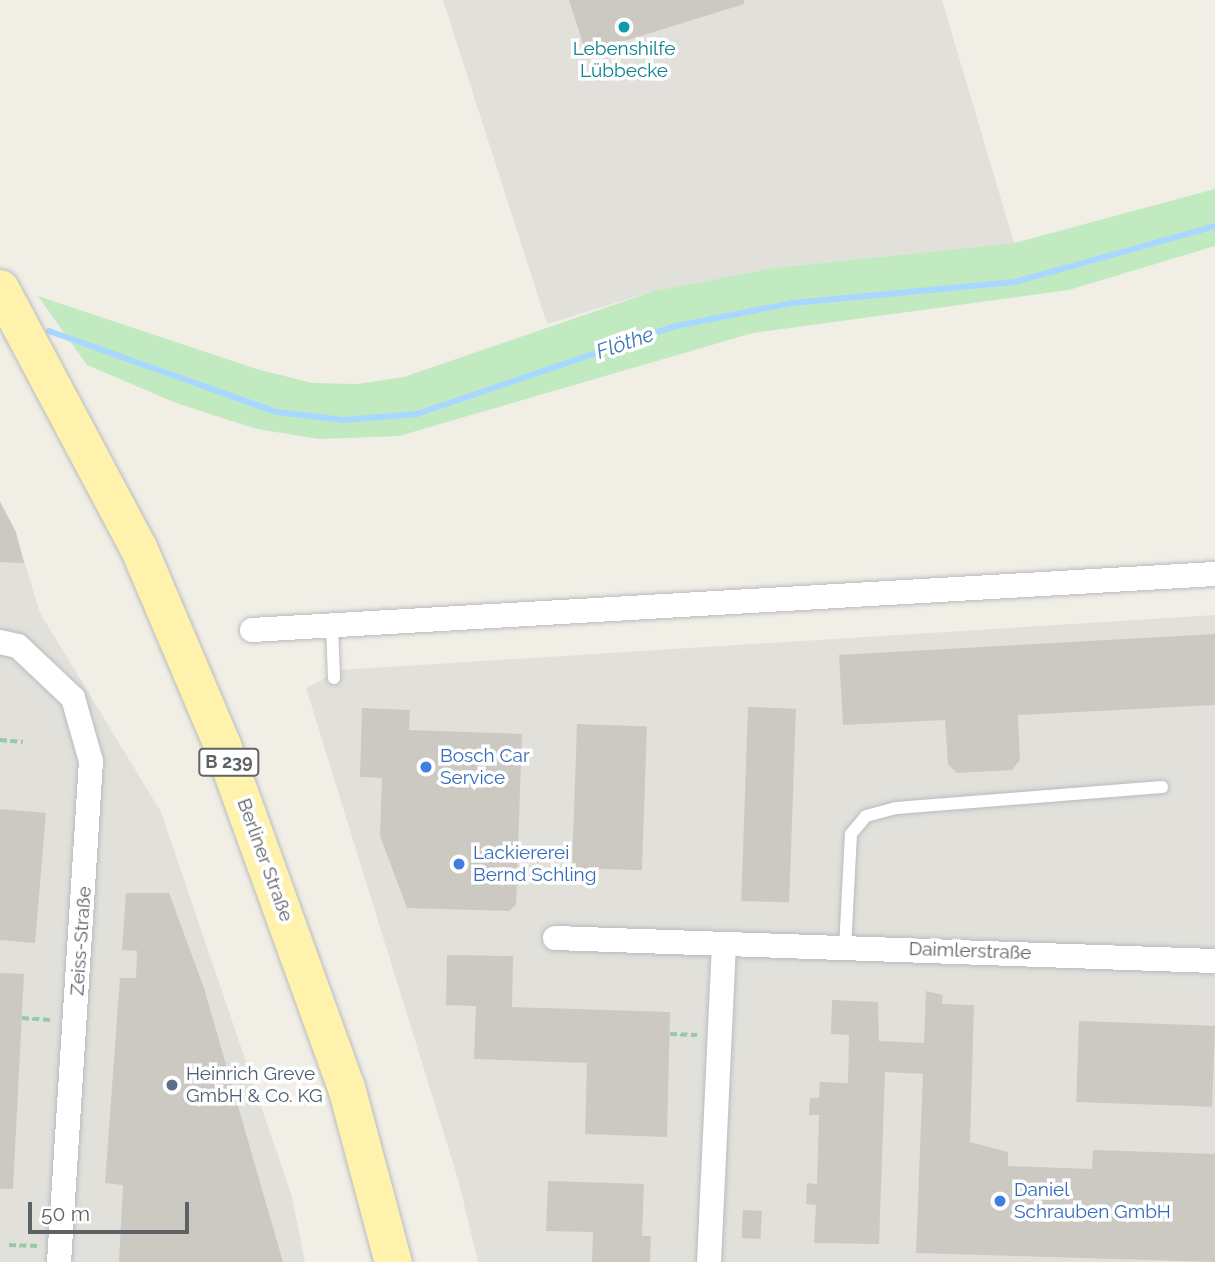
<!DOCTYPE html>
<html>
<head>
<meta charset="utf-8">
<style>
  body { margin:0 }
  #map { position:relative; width:1215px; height:1262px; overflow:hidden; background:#f1eee6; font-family:Raleway,sans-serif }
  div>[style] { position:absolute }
  .industrial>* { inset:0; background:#e1e0da }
  .green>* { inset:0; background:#c1eac1 }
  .stream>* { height:6px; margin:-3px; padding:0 3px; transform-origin:3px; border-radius:3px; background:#a8d8ff }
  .building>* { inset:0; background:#ccc9c3; transform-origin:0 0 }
  .path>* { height:3.5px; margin-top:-1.75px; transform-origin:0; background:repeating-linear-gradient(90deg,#98c9a6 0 7px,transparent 0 10.5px) }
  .roads { filter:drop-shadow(0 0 2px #b8bcc0) drop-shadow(0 0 2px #b8bcc0) }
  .lane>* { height:12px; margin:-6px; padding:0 6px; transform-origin:6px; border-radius:6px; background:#fff }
  .street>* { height:24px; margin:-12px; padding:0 12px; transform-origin:12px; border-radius:12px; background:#fff }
  .primary>* { height:37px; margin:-18.5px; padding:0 18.5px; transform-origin:18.5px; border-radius:18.5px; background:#fff2ad }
  .dots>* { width:19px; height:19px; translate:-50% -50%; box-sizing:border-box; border:4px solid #fff; border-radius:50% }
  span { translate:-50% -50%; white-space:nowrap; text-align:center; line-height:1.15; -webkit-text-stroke:7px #fff; paint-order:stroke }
  .shield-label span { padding:2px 5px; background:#fff; border:2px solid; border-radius:5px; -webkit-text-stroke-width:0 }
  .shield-label { font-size:18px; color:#5d6267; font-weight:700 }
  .culture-label { font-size:19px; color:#0d838f }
  .shop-label { font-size:19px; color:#366cbe }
  .left { translate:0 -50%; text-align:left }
  .street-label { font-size:19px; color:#5d6267 }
  .service-label { font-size:19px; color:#4e5e75 }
  .water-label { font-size:21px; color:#3b78ba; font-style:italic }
  .scale { position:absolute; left:28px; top:1202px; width:161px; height:32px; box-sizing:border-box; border:4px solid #5d6267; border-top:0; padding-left:9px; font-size:21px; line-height:24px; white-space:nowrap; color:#5d6267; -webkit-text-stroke:5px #fff; paint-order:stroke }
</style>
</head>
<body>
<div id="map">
  <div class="industrial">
    <i style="clip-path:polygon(443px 0,942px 0,1014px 243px,773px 268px,654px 291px,547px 324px)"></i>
    <i style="clip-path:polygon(0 501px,15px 531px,40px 613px,161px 812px,292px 1197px,305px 1262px,0 1262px)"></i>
    <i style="clip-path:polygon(1215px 615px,1215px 1262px,478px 1262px,458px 1179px,306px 688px,340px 670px)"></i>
  </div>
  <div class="green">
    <i style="clip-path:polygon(1215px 189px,1215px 246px,1069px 290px,753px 333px,399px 436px,319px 439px,257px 429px,176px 403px,87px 365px,38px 296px,260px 370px,313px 383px,357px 384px,404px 377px,654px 291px,773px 268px,1014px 243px)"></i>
  </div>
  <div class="stream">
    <i style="left:49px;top:331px;width:241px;rotate:19.6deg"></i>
    <i style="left:276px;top:412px;width:68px;rotate:6.7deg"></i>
    <i style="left:344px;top:420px;width:73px;rotate:-4.7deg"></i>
    <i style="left:417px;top:414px;width:274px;rotate:-18.8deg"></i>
    <i style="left:676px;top:326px;width:118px;rotate:-11.2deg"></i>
    <i style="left:792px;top:303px;width:224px;rotate:-5.4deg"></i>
    <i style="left:1015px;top:282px;width:208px;rotate:-15.6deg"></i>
  </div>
  <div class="building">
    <i style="clip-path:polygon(569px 0,744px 0,744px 4px,586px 53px)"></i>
    <i style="clip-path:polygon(0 502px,16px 532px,24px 563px,0 562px)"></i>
    <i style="clip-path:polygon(1215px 634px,1215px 705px,1018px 715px,1020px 760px,1012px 770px,957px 773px,948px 764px,945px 720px,843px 725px,839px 655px)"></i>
    <i style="left:748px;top:707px;width:48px;height:194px;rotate:2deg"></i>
    <i style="clip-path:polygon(362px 708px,410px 710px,409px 730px,522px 734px,516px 905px,509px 911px,407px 908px,380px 836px,382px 778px,360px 777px)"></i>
    <i style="left:577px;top:724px;width:70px;height:144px;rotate:2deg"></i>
    <i style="clip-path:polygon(0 809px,46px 813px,35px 943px,0 940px)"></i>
    <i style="clip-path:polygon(126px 893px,169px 893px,204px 988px,283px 1262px,119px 1262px,123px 1185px,105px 1183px,120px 978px,136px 978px,137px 951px,122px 950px)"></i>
    <i style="clip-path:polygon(447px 955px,513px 956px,512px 1007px,670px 1012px,667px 1137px,585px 1134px,587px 1063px,474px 1059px,476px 1006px,446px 1005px)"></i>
    <i style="clip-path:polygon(0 973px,24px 974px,13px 1189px,0 1189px)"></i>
    <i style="clip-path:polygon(926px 991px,943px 995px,942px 1004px,974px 1005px,970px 1142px,1008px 1152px,1008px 1166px,1092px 1169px,1093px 1150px,1215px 1154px,1215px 1262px,916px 1253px,923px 1074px,885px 1072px,879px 1244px,814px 1243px,816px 1205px,806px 1204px,807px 1183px,817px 1184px,819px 1115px,809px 1115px,810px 1098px,819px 1098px,820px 1082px,848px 1083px,849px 1035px,831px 1034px,832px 1000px,878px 1002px,879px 1041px,924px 1043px)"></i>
    <i style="left:1079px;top:1021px;width:136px;height:81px;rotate:2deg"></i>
    <i style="clip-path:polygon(548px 1181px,644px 1184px,642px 1236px,651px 1236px,650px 1262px,592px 1262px,593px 1232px,546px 1231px)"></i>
    <i style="left:743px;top:1210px;width:19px;height:28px;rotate:3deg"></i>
  </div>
  <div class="path">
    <i style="left:0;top:740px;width:23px;rotate:5deg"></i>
    <i style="left:22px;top:1018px;width:29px;rotate:4deg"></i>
    <i style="left:670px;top:1034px;width:27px;rotate:2deg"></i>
    <i style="left:9px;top:1245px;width:28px;rotate:2deg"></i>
  </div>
  <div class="roads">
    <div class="lane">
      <i style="left:332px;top:626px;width:52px;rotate:87.8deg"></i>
      <i style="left:845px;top:948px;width:114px;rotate:-87deg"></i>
      <i style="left:851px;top:834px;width:23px;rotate:-50deg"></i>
      <i style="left:866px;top:816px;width:31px;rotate:-15deg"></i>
      <i style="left:896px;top:808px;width:267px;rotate:-4.5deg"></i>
    </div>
    <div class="street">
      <i style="left:252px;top:630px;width:965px;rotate:-3.33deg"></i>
      <i style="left:0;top:642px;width:18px;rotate:13deg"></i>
      <i style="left:18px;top:646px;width:76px;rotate:43.4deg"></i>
      <i style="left:73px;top:698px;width:66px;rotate:74.1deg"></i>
      <i style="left:91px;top:761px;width:502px;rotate:93.65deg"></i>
      <i style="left:555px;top:938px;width:660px;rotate:2deg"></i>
      <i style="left:709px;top:1262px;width:316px;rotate:-87.3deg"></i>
    </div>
    <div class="primary">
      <i style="left:0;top:288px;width:293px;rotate:62deg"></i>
      <i style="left:138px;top:547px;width:215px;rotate:67deg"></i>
      <i style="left:222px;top:745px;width:364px;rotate:70.1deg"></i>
      <i style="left:346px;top:1087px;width:181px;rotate:75deg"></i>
    </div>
  </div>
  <div class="dots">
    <i style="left:624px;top:27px;background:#0f9aa8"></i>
    <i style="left:426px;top:767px;background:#3f7fe0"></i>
    <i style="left:459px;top:864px;background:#3f7fe0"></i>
    <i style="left:172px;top:1085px;background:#5c6f8a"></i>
    <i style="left:1000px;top:1201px;background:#3f7fe0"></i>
  </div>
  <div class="shield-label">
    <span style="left:229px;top:762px">B 239</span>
  </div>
  <div class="culture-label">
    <span style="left:624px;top:60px">Lebenshilfe<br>Lübbecke</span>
  </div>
  <div class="shop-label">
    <span class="left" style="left:440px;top:767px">Bosch Car<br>Service</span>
    <span class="left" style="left:473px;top:864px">Lackiererei<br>Bernd Schling</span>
    <span class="left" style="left:1014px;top:1201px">Daniel<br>Schrauben GmbH</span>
  </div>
  <div class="street-label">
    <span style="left:265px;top:860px;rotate:70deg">Berliner Straße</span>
    <span style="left:81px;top:941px;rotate:-86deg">Zeiss-Straße</span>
    <span style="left:970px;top:951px;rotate:2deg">Daimlerstraße</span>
  </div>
  <div class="service-label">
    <span class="left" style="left:186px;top:1085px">Heinrich Greve<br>GmbH &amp; Co. KG</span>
  </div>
  <div class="water-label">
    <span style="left:625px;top:343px;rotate:-19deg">Flöthe</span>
  </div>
  <div class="scale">50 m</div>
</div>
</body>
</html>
